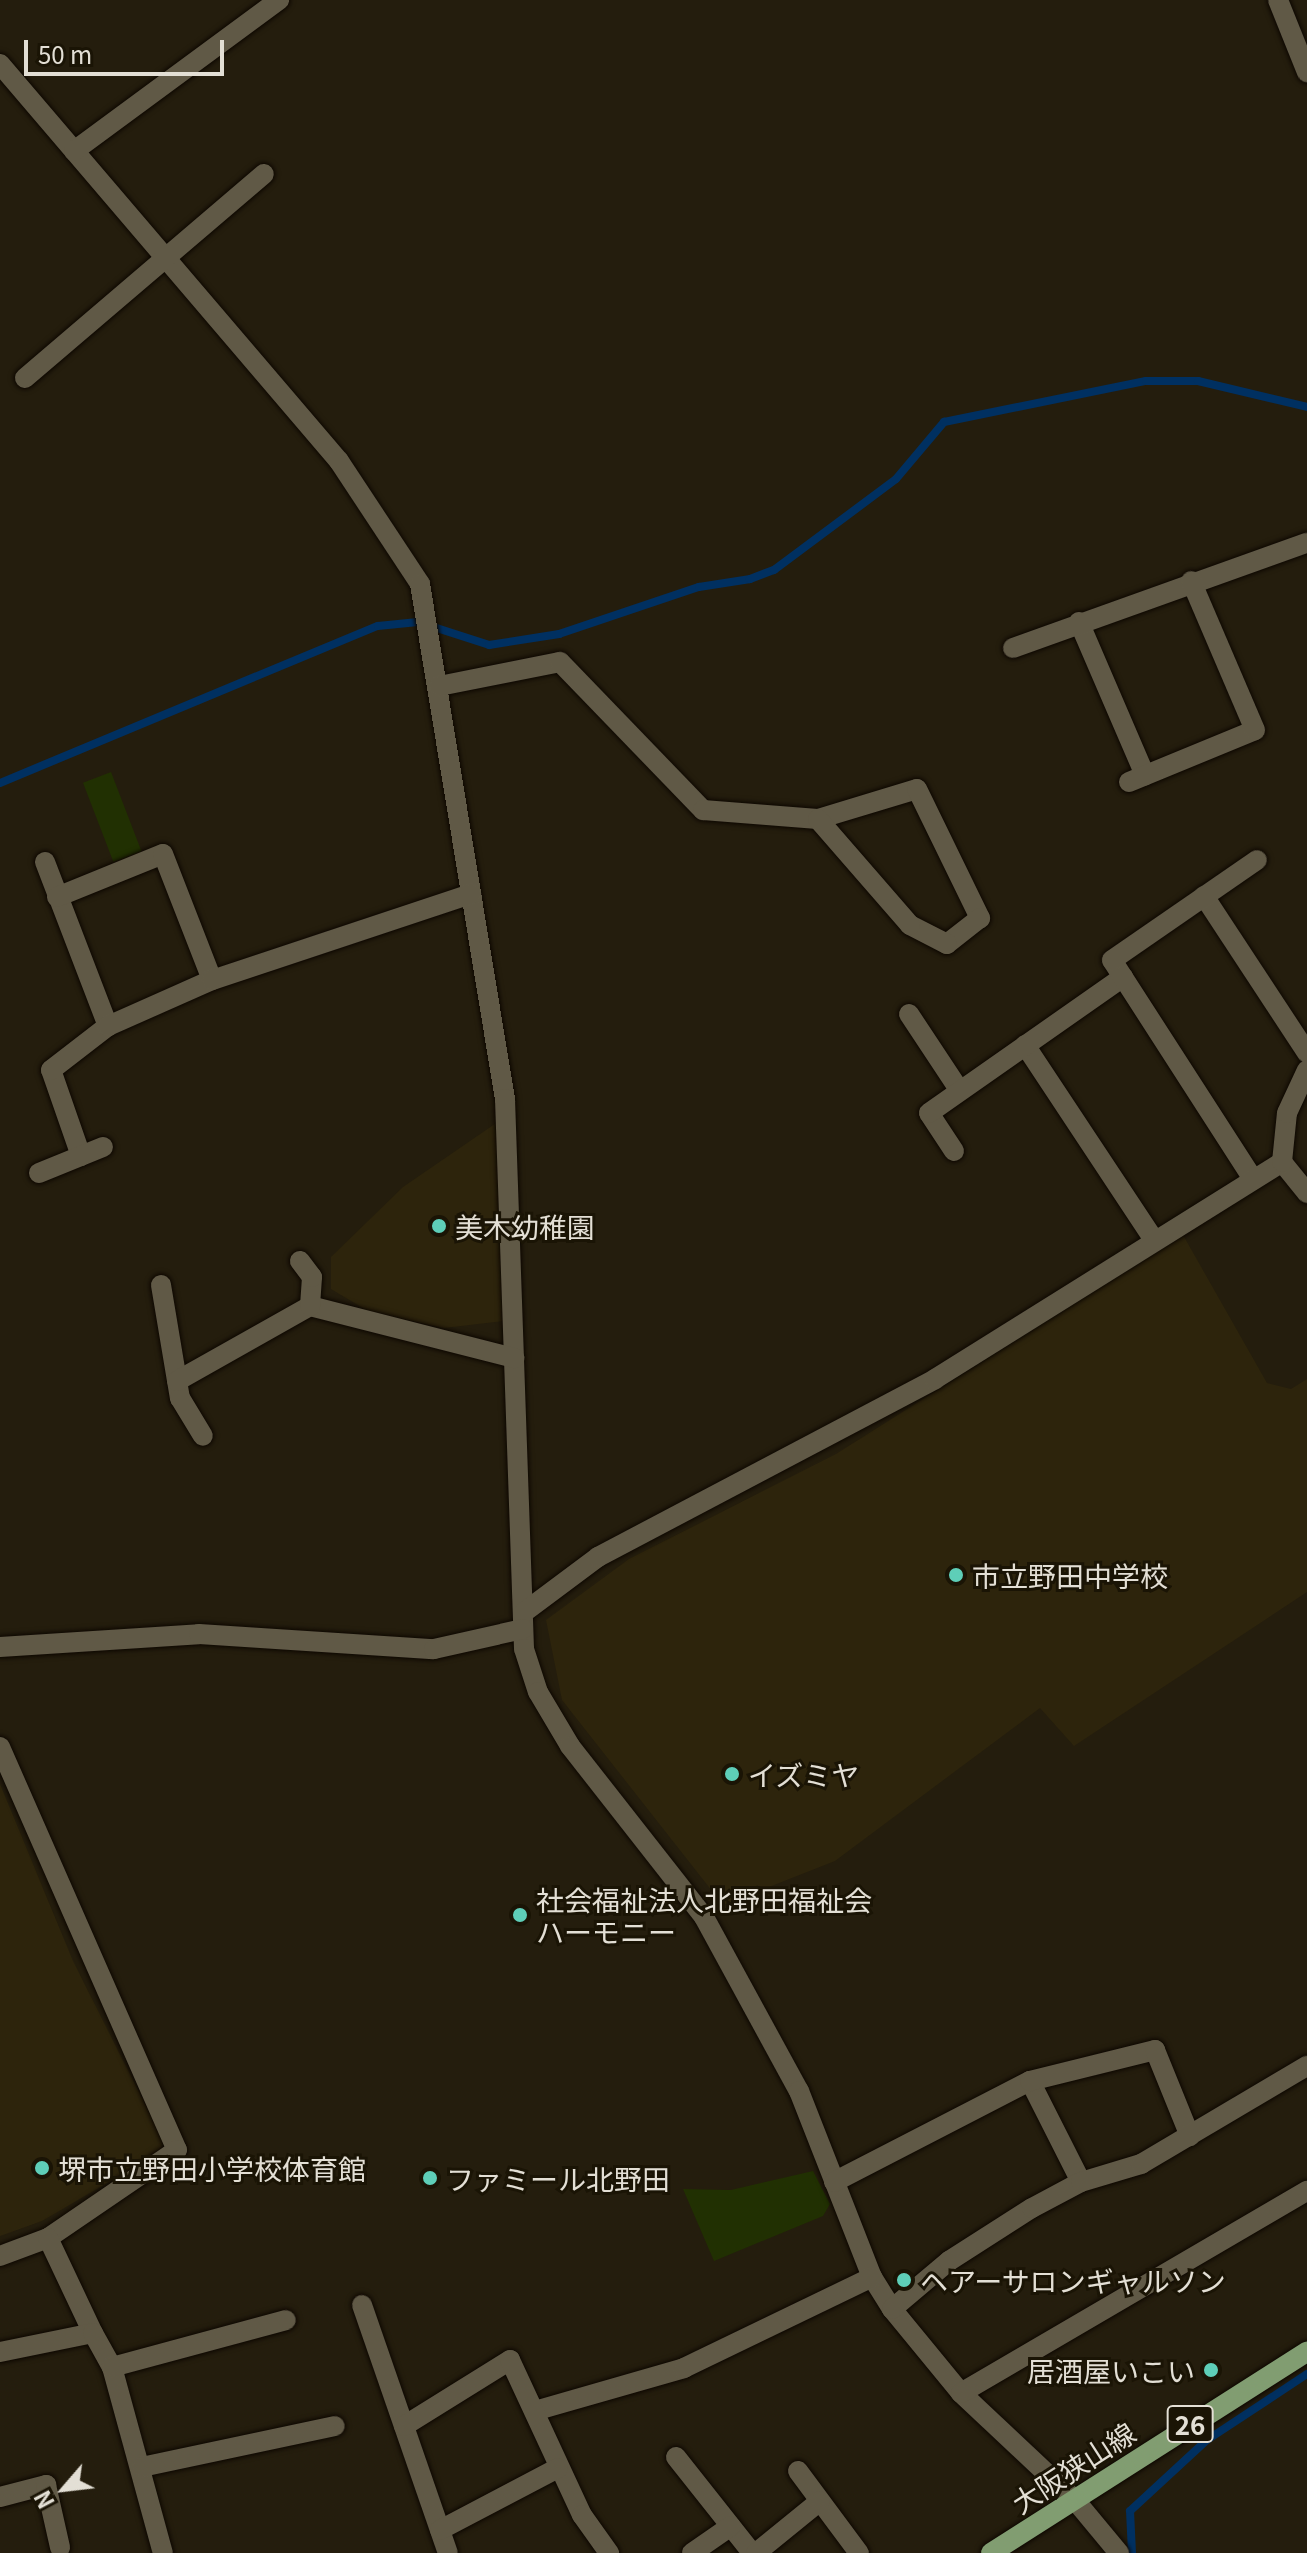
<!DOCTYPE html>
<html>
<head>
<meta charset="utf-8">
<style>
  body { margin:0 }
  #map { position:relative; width:1307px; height:2553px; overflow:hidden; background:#241d0d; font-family:Georgia,"Noto Sans JP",serif }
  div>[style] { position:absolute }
  .built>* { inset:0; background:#2d240c }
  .green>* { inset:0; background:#213002; transform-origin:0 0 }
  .stream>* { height:8px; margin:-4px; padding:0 4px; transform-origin:4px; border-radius:4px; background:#003061 }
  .roads { filter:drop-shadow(0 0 2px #0d0700) drop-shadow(0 0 2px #0d0700) }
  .minor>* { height:20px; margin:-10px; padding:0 10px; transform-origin:10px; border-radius:10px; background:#605946 }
  .primary>* { height:20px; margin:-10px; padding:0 10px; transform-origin:10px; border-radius:10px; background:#819d71 }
  .dots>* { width:22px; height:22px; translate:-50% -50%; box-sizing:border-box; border:4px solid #1a1405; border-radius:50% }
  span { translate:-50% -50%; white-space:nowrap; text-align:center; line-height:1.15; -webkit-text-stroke:6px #1a1405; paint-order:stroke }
  .shield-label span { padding:2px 6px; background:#1a1405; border:2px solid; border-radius:6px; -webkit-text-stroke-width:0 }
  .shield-label { font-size:26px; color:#e3dfd5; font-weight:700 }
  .poi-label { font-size:28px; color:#e3dfd5 }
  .left { translate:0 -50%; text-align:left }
  .right { translate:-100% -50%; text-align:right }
  .street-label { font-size:28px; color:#e3dfd5 }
  .north { position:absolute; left:24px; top:2449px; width:80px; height:80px; -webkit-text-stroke:6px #1a1405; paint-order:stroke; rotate:242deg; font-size:22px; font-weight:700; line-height:32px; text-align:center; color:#e3dfd5 }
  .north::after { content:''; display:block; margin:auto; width:28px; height:36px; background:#e3dfd5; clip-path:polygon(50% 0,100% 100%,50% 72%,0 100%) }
  .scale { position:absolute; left:24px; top:40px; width:200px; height:36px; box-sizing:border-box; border:4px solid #e3dfd5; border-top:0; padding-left:10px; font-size:24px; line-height:28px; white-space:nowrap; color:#e3dfd5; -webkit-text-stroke:6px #1a1405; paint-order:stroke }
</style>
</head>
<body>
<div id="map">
  <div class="built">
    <i style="clip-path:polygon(505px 1117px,513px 1320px,444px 1328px,368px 1311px,331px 1289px,331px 1257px,403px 1187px)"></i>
    <i style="clip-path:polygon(1183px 1235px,1267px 1383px,1291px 1389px,1307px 1379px,1307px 1592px,1074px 1746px,1040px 1708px,835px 1861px,723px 1905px,562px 1700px,546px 1620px,629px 1559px,836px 1454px)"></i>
    <i style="clip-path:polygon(0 1784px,73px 1961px,167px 2148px,42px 2221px,0 2236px)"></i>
  </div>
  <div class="green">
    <i style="left:111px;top:772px;width:85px;height:30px;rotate:69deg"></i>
    <i style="clip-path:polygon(813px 2171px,830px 2204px,823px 2216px,714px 2261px,683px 2189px,731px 2190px)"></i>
  </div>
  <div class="stream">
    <i style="left:0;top:783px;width:409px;rotate:-22.6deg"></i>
    <i style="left:378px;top:626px;width:40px;rotate:-5.7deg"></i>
    <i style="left:418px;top:622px;width:75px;rotate:17.9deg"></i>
    <i style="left:489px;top:645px;width:71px;rotate:-8.9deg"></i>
    <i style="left:559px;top:634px;width:148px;rotate:-18.6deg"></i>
    <i style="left:699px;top:587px;width:52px;rotate:-8.9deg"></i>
    <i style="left:750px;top:579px;width:26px;rotate:-21deg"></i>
    <i style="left:774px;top:570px;width:152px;rotate:-36.7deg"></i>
    <i style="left:896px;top:479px;width:75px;rotate:-49.9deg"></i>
    <i style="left:944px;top:422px;width:206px;rotate:-11.5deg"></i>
    <i style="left:1146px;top:381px;width:52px"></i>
    <i style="left:1198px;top:381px;width:112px;rotate:13.4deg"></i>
    <i style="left:1132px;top:2553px;width:42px;rotate:-92.7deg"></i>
    <i style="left:1130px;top:2511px;width:105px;rotate:-42.7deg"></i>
    <i style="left:1207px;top:2440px;width:120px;rotate:-33.4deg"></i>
  </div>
  <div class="roads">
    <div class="minor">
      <i style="left:1278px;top:0;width:78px;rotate:68.1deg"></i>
      <i style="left:0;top:64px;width:522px;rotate:49.51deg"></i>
      <i style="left:339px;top:461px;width:147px;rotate:56.6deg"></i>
      <i style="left:420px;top:584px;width:522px;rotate:80.63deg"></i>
      <i style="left:505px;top:1099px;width:550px;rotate:88.02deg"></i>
      <i style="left:524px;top:1649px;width:45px;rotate:72deg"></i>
      <i style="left:538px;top:1692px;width:63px;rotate:59.3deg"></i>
      <i style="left:570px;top:1746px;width:217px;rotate:51.9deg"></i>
      <i style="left:704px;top:1917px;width:198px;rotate:61.4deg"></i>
      <i style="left:799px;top:2091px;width:200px;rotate:68.6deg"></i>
      <i style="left:872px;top:2277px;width:38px;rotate:58deg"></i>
      <i style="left:892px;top:2309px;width:109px;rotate:50.6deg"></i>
      <i style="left:961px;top:2393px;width:156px;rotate:43.2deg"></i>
      <i style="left:1075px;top:2500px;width:69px;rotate:50.3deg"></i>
      <i style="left:74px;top:151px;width:255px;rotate:-36.4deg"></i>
      <i style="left:25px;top:378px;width:314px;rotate:-40.5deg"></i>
      <i style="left:1079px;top:622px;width:167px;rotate:66.7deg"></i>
      <i style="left:1013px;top:648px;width:312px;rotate:-19.7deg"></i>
      <i style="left:439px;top:686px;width:123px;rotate:-11.2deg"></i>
      <i style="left:560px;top:662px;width:206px;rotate:46deg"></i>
      <i style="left:703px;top:810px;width:115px;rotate:4.5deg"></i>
      <i style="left:818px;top:819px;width:103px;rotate:-16.9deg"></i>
      <i style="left:917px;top:789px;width:144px;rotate:64deg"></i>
      <i style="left:980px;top:918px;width:42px;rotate:141.8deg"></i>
      <i style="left:947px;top:944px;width:42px;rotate:-152.8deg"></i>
      <i style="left:910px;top:925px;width:140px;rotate:-131deg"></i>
      <i style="left:1129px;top:782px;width:136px;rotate:-22.4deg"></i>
      <i style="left:1255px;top:730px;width:162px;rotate:-113.2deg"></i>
      <i style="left:45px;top:862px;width:176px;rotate:69deg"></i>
      <i style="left:1204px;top:896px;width:188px;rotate:56.7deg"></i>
      <i style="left:57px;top:897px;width:114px;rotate:-22.1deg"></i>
      <i style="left:163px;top:854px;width:135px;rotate:68.7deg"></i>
      <i style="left:909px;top:1014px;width:92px;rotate:56.5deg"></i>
      <i style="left:1025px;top:1045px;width:234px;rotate:56.5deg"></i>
      <i style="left:954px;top:1151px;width:45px;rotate:-123.3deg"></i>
      <i style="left:929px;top:1113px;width:237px;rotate:-35deg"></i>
      <i style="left:81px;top:1156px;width:91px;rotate:-109.2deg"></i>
      <i style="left:51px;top:1070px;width:72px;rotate:-37.7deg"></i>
      <i style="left:108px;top:1026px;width:114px;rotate:-23.9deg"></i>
      <i style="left:212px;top:980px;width:273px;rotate:-18.4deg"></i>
      <i style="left:1282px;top:1162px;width:40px;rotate:51deg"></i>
      <i style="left:39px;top:1173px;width:69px;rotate:-22.1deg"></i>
      <i style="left:1253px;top:1179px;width:260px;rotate:-122.8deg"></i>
      <i style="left:1112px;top:960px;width:176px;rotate:-34.6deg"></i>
      <i style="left:161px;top:1285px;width:115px;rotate:80.5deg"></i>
      <i style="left:180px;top:1398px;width:44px;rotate:58.8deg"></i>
      <i style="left:310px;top:1306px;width:211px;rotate:14.3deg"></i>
      <i style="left:177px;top:1381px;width:153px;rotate:-29.4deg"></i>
      <i style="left:310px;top:1306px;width:29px;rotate:-86deg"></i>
      <i style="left:312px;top:1277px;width:20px;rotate:-127deg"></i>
      <i style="left:523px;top:1613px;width:94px;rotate:-36.7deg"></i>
      <i style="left:598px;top:1557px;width:381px;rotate:-27.8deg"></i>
      <i style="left:935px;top:1379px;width:409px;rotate:-32deg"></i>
      <i style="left:1282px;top:1162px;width:49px;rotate:-84.2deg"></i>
      <i style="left:1287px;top:1113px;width:47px;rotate:-65.1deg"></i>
      <i style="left:0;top:1647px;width:199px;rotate:-3.7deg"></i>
      <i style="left:199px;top:1634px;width:235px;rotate:3.7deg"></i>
      <i style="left:434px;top:1649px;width:91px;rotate:-12.7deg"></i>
      <i style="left:0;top:1747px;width:440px;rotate:66.3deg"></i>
      <i style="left:177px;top:2150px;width:156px;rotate:145.7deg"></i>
      <i style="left:1030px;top:2081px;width:113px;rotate:63.2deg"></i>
      <i style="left:834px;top:2182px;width:220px;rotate:-27.3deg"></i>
      <i style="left:1030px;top:2081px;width:129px;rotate:-13.9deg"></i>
      <i style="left:1155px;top:2050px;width:93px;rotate:67.9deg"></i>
      <i style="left:0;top:2256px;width:51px;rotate:-20.6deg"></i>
      <i style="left:48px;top:2238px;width:105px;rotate:64.7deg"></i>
      <i style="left:362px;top:2305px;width:262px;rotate:70.9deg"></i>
      <i style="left:892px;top:2309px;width:75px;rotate:-40.1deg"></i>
      <i style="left:949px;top:2261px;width:98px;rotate:-32.6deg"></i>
      <i style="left:1032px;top:2208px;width:55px;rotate:-28deg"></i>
      <i style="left:1081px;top:2182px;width:63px;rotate:-16.7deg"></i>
      <i style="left:1141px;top:2164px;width:193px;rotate:-30.6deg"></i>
      <i style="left:0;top:2352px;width:95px;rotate:-11.5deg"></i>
      <i style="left:93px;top:2333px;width:39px;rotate:61deg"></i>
      <i style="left:112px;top:2367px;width:193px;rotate:74.7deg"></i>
      <i style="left:112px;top:2367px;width:180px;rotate:-15.1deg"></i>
      <i style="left:961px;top:2393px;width:401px;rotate:-30.3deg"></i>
      <i style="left:538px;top:2410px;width:152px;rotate:-16deg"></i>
      <i style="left:684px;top:2368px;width:209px;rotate:-25.8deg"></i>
      <i style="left:404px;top:2426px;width:125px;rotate:-31.9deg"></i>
      <i style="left:510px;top:2360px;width:171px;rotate:65.1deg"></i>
      <i style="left:582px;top:2515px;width:47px;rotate:54.6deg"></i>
      <i style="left:676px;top:2457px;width:122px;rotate:51.6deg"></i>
      <i style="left:142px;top:2467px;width:197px;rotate:-12deg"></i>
      <i style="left:798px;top:2471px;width:102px;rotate:53.4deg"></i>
      <i style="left:0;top:2497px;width:48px;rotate:-14.6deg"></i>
      <i style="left:46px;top:2485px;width:64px;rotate:77.3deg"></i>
      <i style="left:440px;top:2530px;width:133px;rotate:-27.7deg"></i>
      <i style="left:692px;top:2553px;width:47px;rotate:-34.7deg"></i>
      <i style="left:756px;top:2553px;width:82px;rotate:-39.1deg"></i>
    </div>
    <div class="primary">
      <i style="left:991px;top:2553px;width:375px;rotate:-32.5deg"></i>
    </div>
  </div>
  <div class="dots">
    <i style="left:439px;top:1226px;background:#5eceb8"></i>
    <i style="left:956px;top:1575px;background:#5eceb8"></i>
    <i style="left:732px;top:1774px;background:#5eceb8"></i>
    <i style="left:520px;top:1915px;background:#5eceb8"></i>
    <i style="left:42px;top:2168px;background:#5eceb8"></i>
    <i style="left:430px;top:2178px;background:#5eceb8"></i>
    <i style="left:904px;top:2280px;background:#5eceb8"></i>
    <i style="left:1211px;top:2370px;background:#5eceb8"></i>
  </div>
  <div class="shield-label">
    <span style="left:1190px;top:2424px">26</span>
  </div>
  <div class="poi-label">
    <span class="left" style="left:455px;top:1226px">美木幼稚園</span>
    <span class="left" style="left:972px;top:1575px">市立野田中学校</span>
    <span class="left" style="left:748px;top:1774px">イズミヤ</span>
    <span class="left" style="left:536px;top:1915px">社会福祉法人北野田福祉会<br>ハーモニー</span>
    <span class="left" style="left:58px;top:2168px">堺市立野田小学校体育館</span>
    <span class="left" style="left:446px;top:2178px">ファミール北野田</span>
    <span class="left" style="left:920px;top:2280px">ヘアーサロンギャルソン</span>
    <span class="right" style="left:1195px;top:2370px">居酒屋いこい</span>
  </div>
  <div class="street-label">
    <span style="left:1073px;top:2467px;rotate:-33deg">大阪狭山線</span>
  </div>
  <div class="north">N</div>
  <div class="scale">50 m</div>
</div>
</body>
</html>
